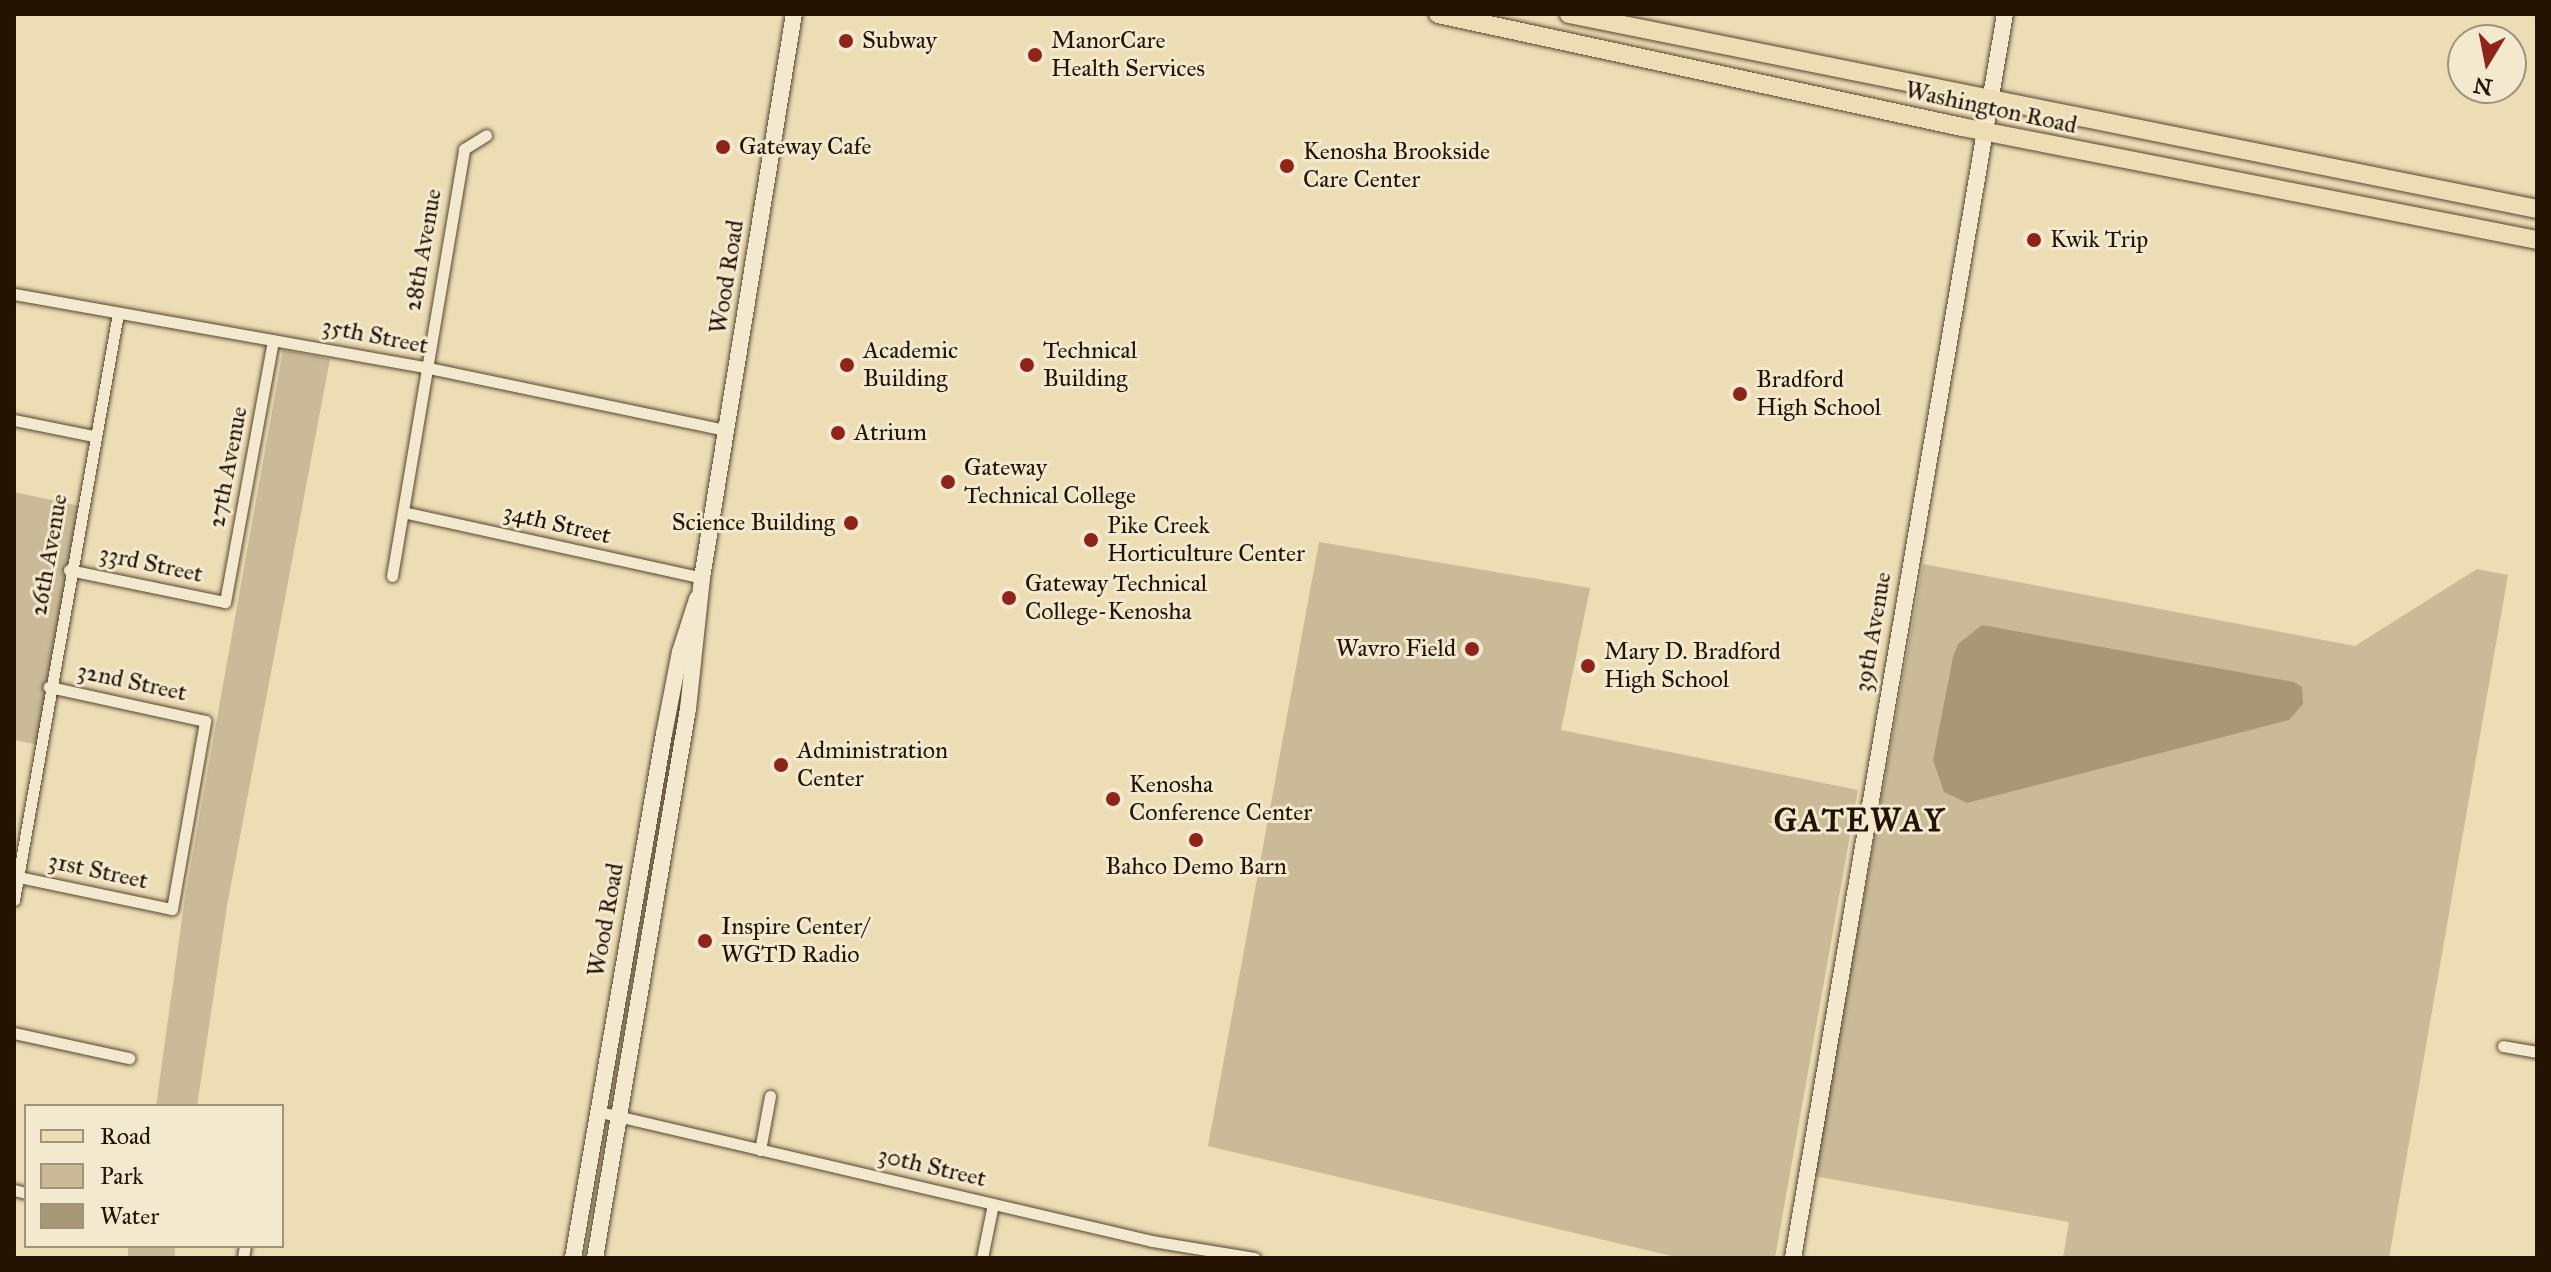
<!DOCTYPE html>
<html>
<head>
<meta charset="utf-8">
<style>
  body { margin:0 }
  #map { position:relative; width:2551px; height:1272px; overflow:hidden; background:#ecddb5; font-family:"IM FELL Great Primer",serif }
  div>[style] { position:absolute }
  .green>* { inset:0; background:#caba97; transform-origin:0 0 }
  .water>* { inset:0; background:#a89878 }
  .roads { filter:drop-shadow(0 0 2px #564530) drop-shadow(0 0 2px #564530) }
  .street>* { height:11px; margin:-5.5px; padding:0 5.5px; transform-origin:5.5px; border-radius:5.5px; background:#f3e9cf }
  .secondary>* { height:16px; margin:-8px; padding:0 8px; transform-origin:8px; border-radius:8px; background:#f3e9cf }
  .primary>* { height:18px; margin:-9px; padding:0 9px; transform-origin:9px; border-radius:9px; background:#ecddb5 }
  .dots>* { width:22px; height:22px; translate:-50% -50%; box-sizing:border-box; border:4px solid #f3e9cf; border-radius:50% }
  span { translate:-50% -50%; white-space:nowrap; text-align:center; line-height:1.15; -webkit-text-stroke:6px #f3e9cf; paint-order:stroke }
  .poi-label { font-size:24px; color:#241203 }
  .left { translate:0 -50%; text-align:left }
  .right { translate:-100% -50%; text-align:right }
  .street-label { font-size:24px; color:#241203 }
  .district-label { font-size:32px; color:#241203; font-weight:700; letter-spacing:2px }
  .frame { position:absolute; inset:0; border:16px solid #241203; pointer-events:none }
  .legend { position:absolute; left:24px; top:1104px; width:260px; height:144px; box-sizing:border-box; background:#f3e9cf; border:2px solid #a0937d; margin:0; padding:10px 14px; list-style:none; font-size:24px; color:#241203 }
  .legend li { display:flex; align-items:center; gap:16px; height:40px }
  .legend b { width:40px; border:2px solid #a0937d }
  .north { position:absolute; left:2447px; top:24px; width:80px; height:80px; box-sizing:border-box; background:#f3e9cf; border:2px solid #a0937d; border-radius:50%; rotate:190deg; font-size:22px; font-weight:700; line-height:32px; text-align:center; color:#241203 }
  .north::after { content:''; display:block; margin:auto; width:28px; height:36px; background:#8f2418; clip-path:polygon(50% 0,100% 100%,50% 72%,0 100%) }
</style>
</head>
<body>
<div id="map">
  <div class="green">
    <i style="clip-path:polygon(283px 350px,330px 359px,227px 906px,197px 1106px,156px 1106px,185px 897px)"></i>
    <i style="clip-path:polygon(14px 492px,80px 506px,39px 745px,14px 740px)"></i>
    <i style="clip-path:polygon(1319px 542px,1590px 588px,1561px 730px,1858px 790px,1775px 1258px,1680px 1258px,1208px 1146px)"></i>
    <i style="clip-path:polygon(1923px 564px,2355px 646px,2477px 569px,2508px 575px,2389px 1258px,2063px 1258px,2069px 1222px,1814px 1176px)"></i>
    <i style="left:128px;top:1246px;width:47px;height:12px"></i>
  </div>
  <div class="water">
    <i style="clip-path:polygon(1982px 625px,2294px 682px,2302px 687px,2303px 704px,2289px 720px,1967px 803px,1944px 792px,1933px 760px,1953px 657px,1958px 644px)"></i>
  </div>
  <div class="roads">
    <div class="street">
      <i style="left:14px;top:294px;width:416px;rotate:10.1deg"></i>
      <i style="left:424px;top:367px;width:309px;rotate:11.8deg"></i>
      <i style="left:14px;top:420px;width:81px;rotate:11.4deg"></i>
      <i style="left:403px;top:512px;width:306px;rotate:12.4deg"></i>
      <i style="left:69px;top:570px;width:159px;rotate:11.6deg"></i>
      <i style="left:225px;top:602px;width:266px;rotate:-79.6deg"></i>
      <i style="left:392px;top:576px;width:433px;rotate:-80.4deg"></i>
      <i style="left:464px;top:149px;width:26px;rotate:-32deg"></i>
      <i style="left:14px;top:876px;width:161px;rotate:11.8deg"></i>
      <i style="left:172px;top:909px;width:191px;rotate:-80deg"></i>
      <i style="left:205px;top:721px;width:160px;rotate:-167.7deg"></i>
      <i style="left:14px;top:900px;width:596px;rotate:-79.95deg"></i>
      <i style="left:14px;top:1033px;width:118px;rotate:12.3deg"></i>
      <i style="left:2503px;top:1046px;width:35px;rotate:10deg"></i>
      <i style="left:600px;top:1112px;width:567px;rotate:13.15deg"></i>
      <i style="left:1152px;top:1241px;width:104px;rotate:9.4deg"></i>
      <i style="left:760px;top:1150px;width:55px;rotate:-79.5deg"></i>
      <i style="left:14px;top:1190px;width:12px;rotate:14deg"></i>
      <i style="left:243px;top:1258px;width:12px;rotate:-81deg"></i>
      <i style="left:982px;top:1258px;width:55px;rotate:-78.5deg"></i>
    </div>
    <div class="secondary">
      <i style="left:573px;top:1258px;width:532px;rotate:-80.15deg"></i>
      <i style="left:664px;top:734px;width:84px;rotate:-79deg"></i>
      <i style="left:680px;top:652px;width:56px;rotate:-72.2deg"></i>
      <i style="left:595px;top:1258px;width:557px;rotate:-80.39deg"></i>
      <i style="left:688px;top:709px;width:132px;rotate:-83.9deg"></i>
      <i style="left:702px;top:578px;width:571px;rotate:-80.74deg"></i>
      <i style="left:1793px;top:1258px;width:1262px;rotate:-80.33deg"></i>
    </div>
    <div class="primary">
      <i style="left:1438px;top:14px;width:536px;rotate:12.17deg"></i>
      <i style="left:1962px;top:127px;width:586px;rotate:11.12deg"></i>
      <i style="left:1569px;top:14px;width:987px;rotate:11.39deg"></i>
    </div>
  </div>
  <div class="dots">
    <i style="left:846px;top:41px;background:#8f2418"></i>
    <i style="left:1035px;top:55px;background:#8f2418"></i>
    <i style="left:723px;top:147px;background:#8f2418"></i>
    <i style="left:1287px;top:166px;background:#8f2418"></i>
    <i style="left:2034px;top:240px;background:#8f2418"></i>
    <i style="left:847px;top:365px;background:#8f2418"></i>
    <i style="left:1027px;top:365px;background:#8f2418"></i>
    <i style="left:1740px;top:394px;background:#8f2418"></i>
    <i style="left:838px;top:433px;background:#8f2418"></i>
    <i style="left:948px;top:482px;background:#8f2418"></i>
    <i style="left:851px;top:523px;background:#8f2418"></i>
    <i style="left:1091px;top:540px;background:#8f2418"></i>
    <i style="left:1009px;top:598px;background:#8f2418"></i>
    <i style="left:1472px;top:649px;background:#8f2418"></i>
    <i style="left:1588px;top:666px;background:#8f2418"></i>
    <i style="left:781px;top:765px;background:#8f2418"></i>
    <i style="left:1113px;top:799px;background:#8f2418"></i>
    <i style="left:1196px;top:840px;background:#8f2418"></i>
    <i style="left:705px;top:941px;background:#8f2418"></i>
  </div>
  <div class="poi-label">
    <span class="left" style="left:862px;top:41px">Subway</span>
    <span class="left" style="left:1051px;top:55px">ManorCare<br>Health Services</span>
    <span class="left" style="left:739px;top:147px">Gateway Cafe</span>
    <span class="left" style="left:1303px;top:166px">Kenosha Brookside<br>Care Center</span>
    <span class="left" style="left:2050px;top:240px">Kwik Trip</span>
    <span class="left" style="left:863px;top:365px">Academic<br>Building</span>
    <span class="left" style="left:1043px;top:365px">Technical<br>Building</span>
    <span class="left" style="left:1756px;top:394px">Bradford<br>High School</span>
    <span class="left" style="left:854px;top:433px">Atrium</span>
    <span class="left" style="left:964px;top:482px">Gateway<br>Technical College</span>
    <span class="right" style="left:835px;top:523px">Science Building</span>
    <span class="left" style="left:1107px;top:540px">Pike Creek<br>Horticulture Center</span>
    <span class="left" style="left:1025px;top:598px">Gateway Technical<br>College-Kenosha</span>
    <span class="right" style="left:1456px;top:649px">Wavro Field</span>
    <span class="left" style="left:1604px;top:666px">Mary D. Bradford<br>High School</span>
    <span class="left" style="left:797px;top:765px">Administration<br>Center</span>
    <span class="left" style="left:1129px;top:799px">Kenosha<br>Conference Center</span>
    <span style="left:1196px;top:867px">Bahco Demo Barn</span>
    <span class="left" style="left:721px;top:941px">Inspire Center/<br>WGTD Radio</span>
  </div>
  <div class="street-label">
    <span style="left:1991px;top:108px;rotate:12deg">Washington Road</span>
    <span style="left:423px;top:250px;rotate:-80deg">28th Avenue</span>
    <span style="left:727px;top:277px;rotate:-81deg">Wood Road</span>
    <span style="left:375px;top:336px;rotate:11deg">35th Street</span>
    <span style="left:228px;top:467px;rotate:-79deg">27th Avenue</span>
    <span style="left:557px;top:524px;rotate:13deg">34th Street</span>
    <span style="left:49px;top:555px;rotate:-80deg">26th Avenue</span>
    <span style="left:151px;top:564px;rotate:12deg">33rd Street</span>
    <span style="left:1873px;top:632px;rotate:-80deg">39th Avenue</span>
    <span style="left:132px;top:682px;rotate:12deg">32nd Street</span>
    <span style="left:98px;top:871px;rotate:12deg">31st Street</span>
    <span style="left:606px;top:920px;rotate:-80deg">Wood Road</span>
    <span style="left:932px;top:1167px;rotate:13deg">30th Street</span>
  </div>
  <div class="district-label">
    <span style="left:1860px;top:821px">GATEWAY</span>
  </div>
  <div class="frame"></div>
  <ul class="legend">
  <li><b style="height:10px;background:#ecddb5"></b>Road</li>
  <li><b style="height:22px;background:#caba97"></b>Park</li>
  <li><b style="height:22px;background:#a89878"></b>Water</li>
  </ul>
  <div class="north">N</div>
</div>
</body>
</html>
